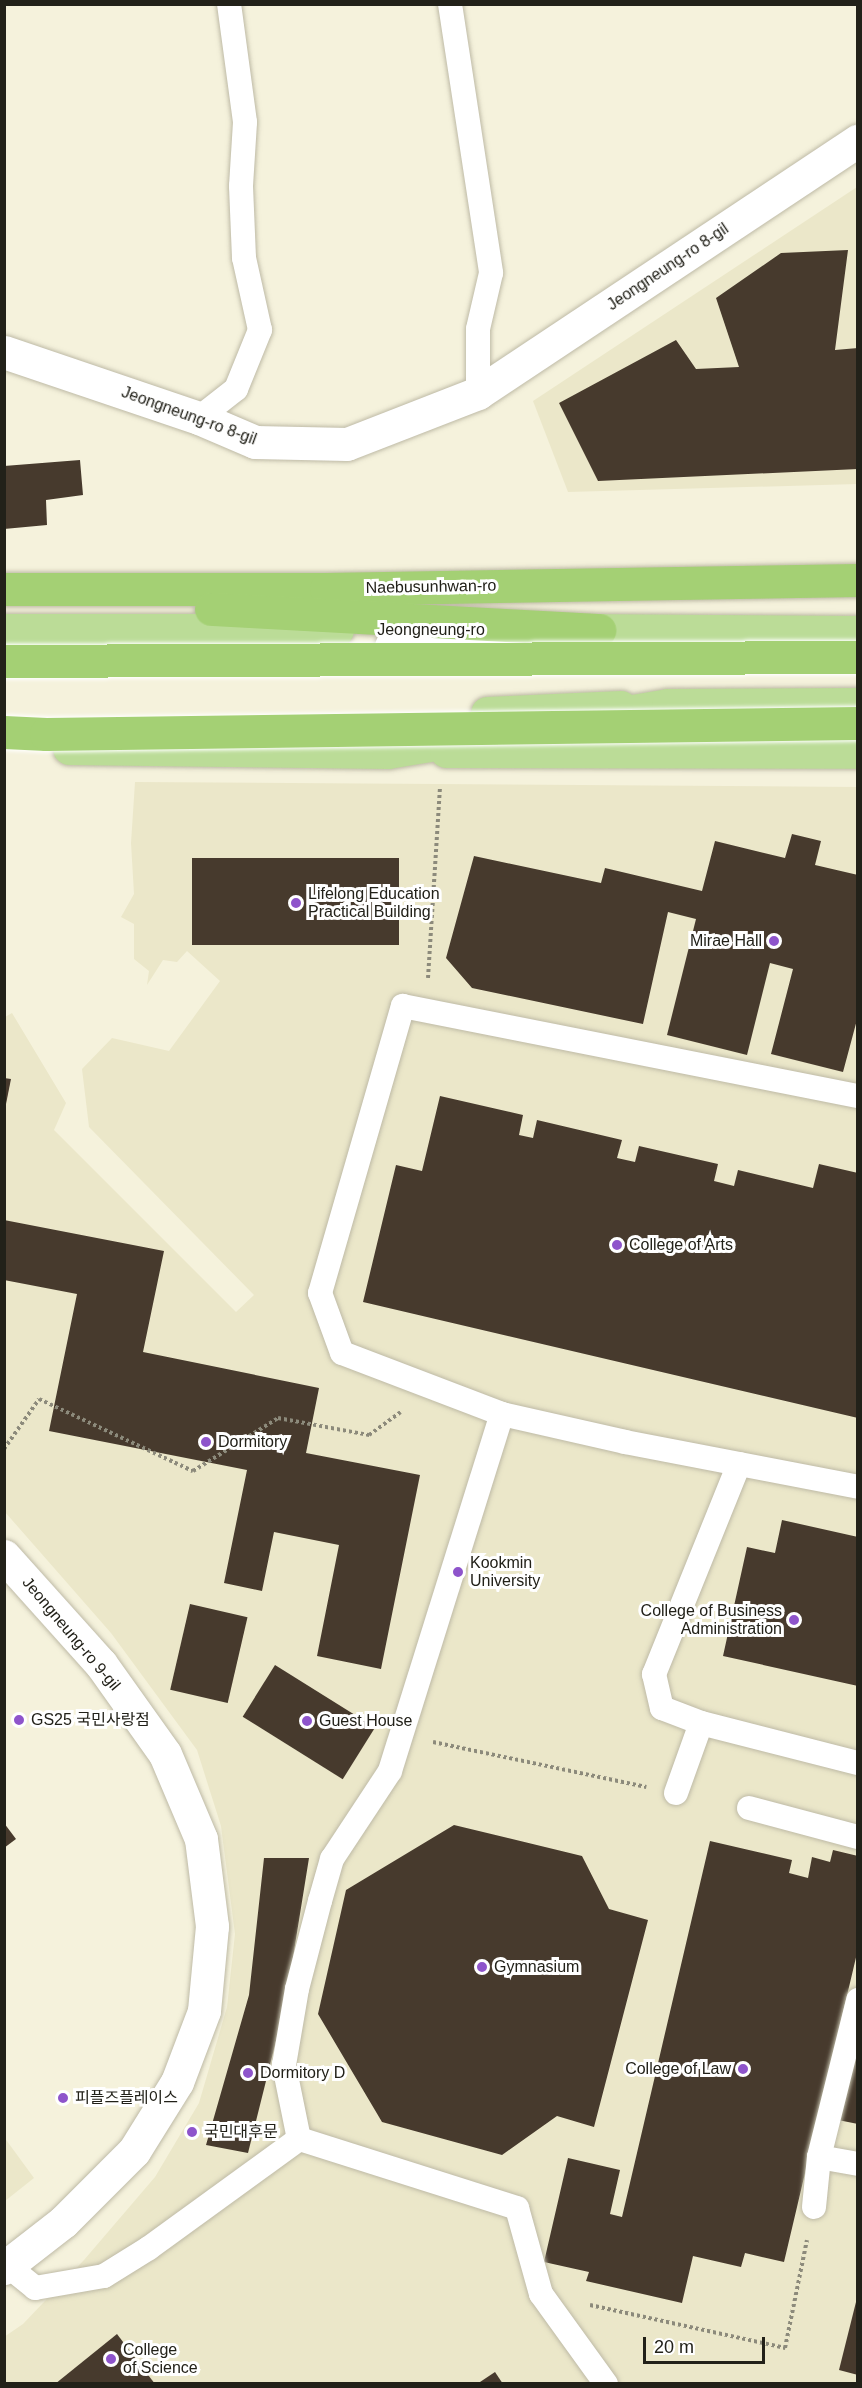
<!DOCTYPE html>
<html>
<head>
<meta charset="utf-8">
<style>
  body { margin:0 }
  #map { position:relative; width:862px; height:2388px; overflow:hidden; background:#f5f2dc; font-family:Helvetica,"Noto Sans KR",sans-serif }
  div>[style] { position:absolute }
  .built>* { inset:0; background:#ebe7c9 }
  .building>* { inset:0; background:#473a2d; transform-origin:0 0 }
  .path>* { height:4px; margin-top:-2px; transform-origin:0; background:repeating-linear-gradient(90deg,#8c8a7b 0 3px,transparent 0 6px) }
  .roads { filter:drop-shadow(0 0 2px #bebaa6) drop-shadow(0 0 2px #bebaa6) }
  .service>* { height:24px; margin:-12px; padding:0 12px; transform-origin:12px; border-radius:12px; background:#fff }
  .minor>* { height:33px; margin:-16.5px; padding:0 16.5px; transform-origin:16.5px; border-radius:16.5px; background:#fff }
  .tertiary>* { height:33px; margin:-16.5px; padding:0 16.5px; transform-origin:16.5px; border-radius:16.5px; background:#fff }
  .primary>* { height:33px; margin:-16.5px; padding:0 16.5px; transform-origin:16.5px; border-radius:16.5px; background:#bbdc97 }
  .trunk>* { height:33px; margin:-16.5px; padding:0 16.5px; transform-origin:16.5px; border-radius:16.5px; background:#a4d074 }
  .bridges { filter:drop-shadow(0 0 2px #fff) drop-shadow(0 0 2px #fff) }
  .trunk-bridge>* { height:33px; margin:-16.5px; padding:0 16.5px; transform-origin:16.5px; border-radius:16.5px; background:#a4d074 }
  .dots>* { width:16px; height:16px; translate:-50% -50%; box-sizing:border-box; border:3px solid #fff; border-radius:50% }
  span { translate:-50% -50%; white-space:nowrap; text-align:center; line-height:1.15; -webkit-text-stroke:6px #fff; paint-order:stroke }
  .street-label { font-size:16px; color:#222119 }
  .poi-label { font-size:16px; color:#222119 }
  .left { translate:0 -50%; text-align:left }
  .right { translate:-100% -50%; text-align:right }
  .frame { position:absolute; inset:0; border:6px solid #222119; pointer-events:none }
  .scale { position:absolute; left:643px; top:2337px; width:122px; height:27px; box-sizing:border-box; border:3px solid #222119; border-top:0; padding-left:8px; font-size:18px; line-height:21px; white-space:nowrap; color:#222119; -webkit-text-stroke:4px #fff; paint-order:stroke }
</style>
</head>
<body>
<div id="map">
  <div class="built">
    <i style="clip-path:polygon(857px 187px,857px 484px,568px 492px,533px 401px)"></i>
    <i style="clip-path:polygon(135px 782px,857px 787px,857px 2383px,5px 2383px,4px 2337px,23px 2324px,84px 2260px,155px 2177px,199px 2103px,227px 2007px,235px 1934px,221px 1826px,197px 1750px,111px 1633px,5px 1512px,5px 1017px,12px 1013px,66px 1103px,54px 1130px,236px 1312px,254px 1295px,89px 1127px,82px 1069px,112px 1038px,169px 1051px,220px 981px,187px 951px,177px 962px,163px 960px,147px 985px,149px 971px,134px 959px,134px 924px,121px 917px,134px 894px,131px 843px)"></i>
    <i style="clip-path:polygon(4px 2137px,34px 2178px,5px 2201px,4px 2201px)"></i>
  </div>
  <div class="building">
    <i style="clip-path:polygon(848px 250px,835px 350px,858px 348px,858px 469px,598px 481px,559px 403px,676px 340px,696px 369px,739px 367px,716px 298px,781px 253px)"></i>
    <i style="clip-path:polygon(80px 460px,83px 495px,46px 500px,47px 525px,4px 529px,4px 466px)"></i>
    <i style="clip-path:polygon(792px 834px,821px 841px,815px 865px,858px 875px,858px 1016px,843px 1072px,771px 1054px,793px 969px,770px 963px,747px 1055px,667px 1035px,696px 919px,668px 912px,643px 1024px,472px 988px,446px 958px,474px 856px,601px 883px,605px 868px,702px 891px,715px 841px,785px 858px)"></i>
    <i style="left:399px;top:858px;width:87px;height:207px;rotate:90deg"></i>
    <i style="clip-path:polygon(4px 1078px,11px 1079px,6px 1104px,4px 1104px)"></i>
    <i style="clip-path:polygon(440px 1096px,523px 1115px,519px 1135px,533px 1138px,537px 1120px,622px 1140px,617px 1158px,635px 1162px,639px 1146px,718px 1164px,714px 1181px,734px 1186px,738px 1170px,813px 1188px,819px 1164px,858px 1173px,858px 1418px,363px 1302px,396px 1165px,422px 1171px)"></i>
    <i style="clip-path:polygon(4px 1220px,164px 1251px,143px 1352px,319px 1388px,306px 1453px,420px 1475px,381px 1669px,317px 1656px,339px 1545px,274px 1532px,262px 1591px,224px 1583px,247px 1470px,49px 1431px,77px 1294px,4px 1280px)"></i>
    <i style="clip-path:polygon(782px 1520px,858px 1537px,858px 1686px,723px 1656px,747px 1547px,775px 1553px)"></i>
    <i style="left:190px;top:1604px;width:59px;height:88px;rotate:13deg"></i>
    <i style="left:275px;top:1665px;width:118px;height:61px;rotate:32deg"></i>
    <i style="clip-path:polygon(4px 1823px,16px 1839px,4px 1848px)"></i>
    <i style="clip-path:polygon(454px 1825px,582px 1856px,609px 1909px,648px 1920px,594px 2127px,557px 2116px,502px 2155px,382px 2122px,318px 2014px,346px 1890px)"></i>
    <i style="clip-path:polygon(710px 1841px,792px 1860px,789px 1873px,808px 1878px,812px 1857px,830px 1862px,833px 1850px,858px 1856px,858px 1949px,784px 2262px,745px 2253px,741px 2267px,693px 2256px,682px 2303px,586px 2281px,589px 2272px,544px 2262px,568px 2158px,620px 2170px,610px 2214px,622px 2217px)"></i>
    <i style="clip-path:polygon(264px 1858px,309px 1858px,286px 2001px,248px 2153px,206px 2145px,249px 1995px)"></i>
    <i style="clip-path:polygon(858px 2035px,858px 2124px,838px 2120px)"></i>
    <i style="clip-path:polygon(857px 2298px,858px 2298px,858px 2375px,839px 2370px)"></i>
    <i style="clip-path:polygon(117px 2334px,155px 2384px,55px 2384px)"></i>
    <i style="clip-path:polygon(495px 2372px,503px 2384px,477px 2384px)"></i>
  </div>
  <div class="path">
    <i style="left:428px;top:978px;width:190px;rotate:-86.4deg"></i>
    <i style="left:4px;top:1449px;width:61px;rotate:-55deg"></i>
    <i style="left:39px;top:1399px;width:170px;rotate:25.1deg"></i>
    <i style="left:193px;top:1471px;width:100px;rotate:-31.9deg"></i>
    <i style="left:278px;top:1418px;width:93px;rotate:10.6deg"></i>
    <i style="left:369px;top:1435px;width:39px;rotate:-36deg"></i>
    <i style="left:433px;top:1742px;width:218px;rotate:11.9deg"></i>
    <i style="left:590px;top:2305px;width:200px;rotate:12.4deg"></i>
    <i style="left:785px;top:2348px;width:110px;rotate:-78.5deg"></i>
  </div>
  <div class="roads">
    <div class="service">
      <i style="left:450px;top:4px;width:272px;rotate:81.3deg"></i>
      <i style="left:491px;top:273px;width:57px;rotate:103.1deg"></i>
      <i style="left:478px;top:329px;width:64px;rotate:90deg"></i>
      <i style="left:199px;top:418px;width:47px;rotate:-38.1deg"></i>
      <i style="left:236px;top:389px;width:64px;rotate:-67.9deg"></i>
      <i style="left:260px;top:330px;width:74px;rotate:-102.5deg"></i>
      <i style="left:244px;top:258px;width:72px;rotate:-92.4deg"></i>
      <i style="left:241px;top:186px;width:64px;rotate:-86.4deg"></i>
      <i style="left:245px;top:122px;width:119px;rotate:-97.7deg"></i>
      <i style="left:502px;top:1414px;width:126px;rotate:12.8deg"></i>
      <i style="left:625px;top:1442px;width:237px;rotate:10.9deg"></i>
      <i style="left:739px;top:1464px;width:227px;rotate:112deg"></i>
      <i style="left:654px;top:1674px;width:35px;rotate:77deg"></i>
      <i style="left:662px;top:1708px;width:42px;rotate:21deg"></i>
      <i style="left:701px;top:1723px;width:162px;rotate:14.3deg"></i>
      <i style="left:676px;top:1793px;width:74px;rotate:-70.3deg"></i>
      <i style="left:749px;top:1808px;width:113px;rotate:14.9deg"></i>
      <i style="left:819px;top:2157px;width:40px;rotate:10deg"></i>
      <i style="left:814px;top:2207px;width:50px;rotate:-84.3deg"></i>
      <i style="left:819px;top:2157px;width:162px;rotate:-76deg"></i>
      <i style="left:8px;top:2266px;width:35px;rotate:39deg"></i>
      <i style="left:35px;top:2288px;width:70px;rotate:-9.9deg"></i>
      <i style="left:104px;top:2276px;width:53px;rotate:-31.9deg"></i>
      <i style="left:149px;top:2248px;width:185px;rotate:-36deg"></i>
      <i style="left:606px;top:2384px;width:111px;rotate:-125.8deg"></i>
      <i style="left:541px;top:2294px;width:89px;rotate:-105.6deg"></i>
      <i style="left:517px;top:2208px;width:229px;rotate:-162.4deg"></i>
      <i style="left:299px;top:2139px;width:76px;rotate:-101.5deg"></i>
      <i style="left:284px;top:2065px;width:77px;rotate:-80.3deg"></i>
      <i style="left:297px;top:1989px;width:91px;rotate:-75.4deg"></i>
      <i style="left:320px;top:1901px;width:44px;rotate:-74.1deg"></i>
      <i style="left:332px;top:1859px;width:105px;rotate:-56.6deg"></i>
      <i style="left:390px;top:1771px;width:374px;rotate:-72.6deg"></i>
      <i style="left:502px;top:1414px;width:171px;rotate:-159.1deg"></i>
      <i style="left:342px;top:1353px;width:64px;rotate:-110.1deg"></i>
      <i style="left:320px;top:1293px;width:299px;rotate:-73.9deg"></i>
      <i style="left:403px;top:1006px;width:464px;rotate:11.2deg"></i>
    </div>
    <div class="minor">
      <i style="left:4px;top:352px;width:206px;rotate:18.7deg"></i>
      <i style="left:199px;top:418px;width:61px;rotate:23.2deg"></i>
      <i style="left:255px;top:442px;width:92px;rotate:1.2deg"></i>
      <i style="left:347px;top:444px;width:141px;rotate:-21.3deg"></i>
      <i style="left:478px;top:393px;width:456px;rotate:-33.6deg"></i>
    </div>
    <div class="tertiary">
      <i style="left:391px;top:646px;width:125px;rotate:-4.6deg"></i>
      <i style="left:4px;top:1556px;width:145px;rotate:48.1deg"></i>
      <i style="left:101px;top:1664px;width:110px;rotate:54.6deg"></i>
      <i style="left:165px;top:1754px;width:92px;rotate:67deg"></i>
      <i style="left:201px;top:1839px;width:88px;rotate:82.8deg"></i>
      <i style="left:212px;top:1926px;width:85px;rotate:95.4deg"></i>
      <i style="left:204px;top:2011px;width:76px;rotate:110.8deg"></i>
      <i style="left:177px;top:2082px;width:81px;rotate:121.9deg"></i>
      <i style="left:134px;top:2151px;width:100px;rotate:135deg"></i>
      <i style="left:63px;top:2222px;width:75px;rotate:142.1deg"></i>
    </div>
    <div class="primary">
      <i style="left:4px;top:630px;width:333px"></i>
      <i style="left:571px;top:630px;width:287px;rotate:0.4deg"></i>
      <i style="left:487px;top:713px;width:134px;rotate:-2.6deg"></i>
      <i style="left:597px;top:717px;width:72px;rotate:-9.6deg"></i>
      <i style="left:668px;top:705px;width:190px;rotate:-0.3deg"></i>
      <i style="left:69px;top:748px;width:319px;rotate:0.7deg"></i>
      <i style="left:388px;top:752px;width:85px;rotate:-9.5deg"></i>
      <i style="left:446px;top:751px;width:412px;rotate:0.1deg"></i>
    </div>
    <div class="trunk">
      <i style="left:4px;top:589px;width:322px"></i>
      <i style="left:326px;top:589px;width:532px;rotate:-0.97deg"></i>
      <i style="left:211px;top:609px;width:389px;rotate:3.1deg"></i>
    </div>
  </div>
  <div class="bridges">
    <div class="trunk-bridge">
      <i style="left:4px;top:661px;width:854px;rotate:-0.27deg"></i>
      <i style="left:4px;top:732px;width:42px;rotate:2.7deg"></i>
      <i style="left:46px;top:734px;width:812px;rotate:-0.78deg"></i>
    </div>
  </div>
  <div class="dots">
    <i style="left:296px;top:903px;background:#8e54cb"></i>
    <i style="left:774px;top:941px;background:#8e54cb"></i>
    <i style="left:617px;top:1245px;background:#8e54cb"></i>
    <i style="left:206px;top:1442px;background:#8e54cb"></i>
    <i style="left:458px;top:1572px;background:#8e54cb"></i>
    <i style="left:794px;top:1620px;background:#8e54cb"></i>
    <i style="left:19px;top:1720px;background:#8e54cb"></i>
    <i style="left:307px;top:1721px;background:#8e54cb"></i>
    <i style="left:482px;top:1967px;background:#8e54cb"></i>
    <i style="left:743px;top:2069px;background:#8e54cb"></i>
    <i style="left:248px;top:2073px;background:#8e54cb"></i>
    <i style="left:63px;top:2098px;background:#8e54cb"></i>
    <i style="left:192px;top:2132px;background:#8e54cb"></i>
    <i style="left:111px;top:2359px;background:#8e54cb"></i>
  </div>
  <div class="street-label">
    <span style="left:668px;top:267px;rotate:-34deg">Jeongneung-ro 8-gil</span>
    <span style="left:189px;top:416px;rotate:20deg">Jeongneung-ro 8-gil</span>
    <span style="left:431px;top:587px;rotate:-1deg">Naebusunhwan-ro</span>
    <span style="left:431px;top:630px">Jeongneung-ro</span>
    <span style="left:71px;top:1634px;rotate:50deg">Jeongneung-ro 9-gil</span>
  </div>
  <div class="poi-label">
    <span class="left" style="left:308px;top:903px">Lifelong Education<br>Practical Building</span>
    <span class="right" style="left:762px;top:941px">Mirae Hall</span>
    <span class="left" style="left:629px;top:1245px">College of Arts</span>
    <span class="left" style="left:218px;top:1442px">Dormitory</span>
    <span class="left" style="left:470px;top:1572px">Kookmin<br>University</span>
    <span class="right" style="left:782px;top:1620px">College of Business<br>Administration</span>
    <span class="left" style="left:31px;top:1720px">GS25 국민사랑점</span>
    <span class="left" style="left:319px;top:1721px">Guest House</span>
    <span class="left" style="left:494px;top:1967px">Gymnasium</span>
    <span class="right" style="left:731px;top:2069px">College of Law</span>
    <span class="left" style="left:260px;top:2073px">Dormitory D</span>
    <span class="left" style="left:75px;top:2098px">피플즈플레이스</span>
    <span class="left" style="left:204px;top:2132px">국민대후문</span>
    <span class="left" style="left:123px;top:2359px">College<br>of Science</span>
  </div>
  <div class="frame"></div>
  <div class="scale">20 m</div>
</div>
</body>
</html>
